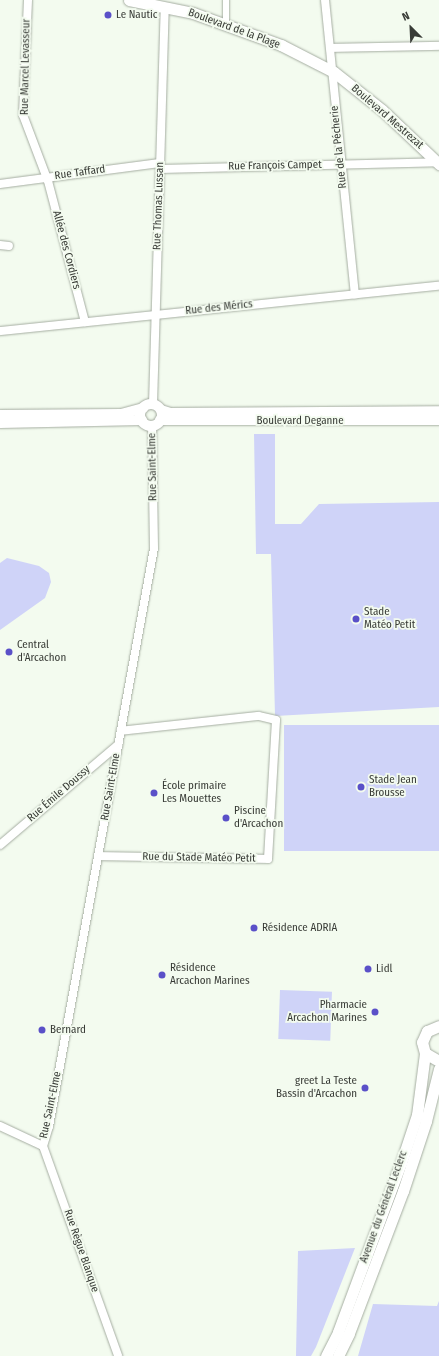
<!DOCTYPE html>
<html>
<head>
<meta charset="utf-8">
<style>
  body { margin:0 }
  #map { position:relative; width:439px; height:1356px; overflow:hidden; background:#f3fbef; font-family:"Fira Sans Condensed",sans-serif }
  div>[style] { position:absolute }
  .green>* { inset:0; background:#cfd3f8; transform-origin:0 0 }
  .roads { filter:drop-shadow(0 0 1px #a5ada1) drop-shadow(0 0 1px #a5ada1) }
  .pedestrian>* { height:6px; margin:-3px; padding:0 3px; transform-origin:3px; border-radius:3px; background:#fff }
  .minor>* { height:8px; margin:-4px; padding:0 4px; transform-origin:4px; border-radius:4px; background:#fff }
  .tertiary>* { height:10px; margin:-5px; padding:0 5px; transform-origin:5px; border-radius:5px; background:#fff }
  .tertiary>.ring { margin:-5px; padding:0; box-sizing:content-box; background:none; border:10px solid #fff; border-radius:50% }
  .secondary>* { height:11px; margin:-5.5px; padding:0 5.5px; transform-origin:5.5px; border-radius:5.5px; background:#fff }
  .dots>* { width:11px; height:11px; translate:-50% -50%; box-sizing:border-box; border:2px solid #f3fbef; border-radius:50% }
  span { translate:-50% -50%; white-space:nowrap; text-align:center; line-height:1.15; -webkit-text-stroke:3.5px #f3fbef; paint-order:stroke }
  .poi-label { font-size:11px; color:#383b36 }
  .left { translate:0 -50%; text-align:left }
  .right { translate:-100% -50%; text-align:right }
  .street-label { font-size:11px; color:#383b36 }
  .north { position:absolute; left:391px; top:8px; width:40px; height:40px; -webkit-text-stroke:3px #f3fbef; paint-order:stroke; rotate:336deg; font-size:11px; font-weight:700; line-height:16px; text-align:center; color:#383b36 }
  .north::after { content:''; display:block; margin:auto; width:14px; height:18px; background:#383b36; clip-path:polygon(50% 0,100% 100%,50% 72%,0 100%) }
</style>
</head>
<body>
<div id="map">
  <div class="green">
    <i style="clip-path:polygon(254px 434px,275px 434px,275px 524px,301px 524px,319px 504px,439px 502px,439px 707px,275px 716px,271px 554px,256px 554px)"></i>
    <i style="clip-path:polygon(7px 558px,39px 566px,49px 573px,51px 582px,45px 598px,0 630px,0 563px)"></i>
    <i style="left:439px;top:725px;width:126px;height:155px;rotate:90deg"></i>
    <i style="left:280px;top:990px;width:52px;height:49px;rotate:2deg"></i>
    <i style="clip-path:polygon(355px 1248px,316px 1347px,311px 1356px,296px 1356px,298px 1251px)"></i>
    <i style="clip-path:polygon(439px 1301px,439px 1356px,358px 1356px,373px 1304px,437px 1306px)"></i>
  </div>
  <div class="roads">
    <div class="pedestrian">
      <i style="left:226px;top:25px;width:25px;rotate:-90deg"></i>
    </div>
    <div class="minor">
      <i style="left:28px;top:0;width:115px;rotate:92.5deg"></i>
      <i style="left:23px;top:115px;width:71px;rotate:69.3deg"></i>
      <i style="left:48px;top:181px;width:146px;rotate:75.3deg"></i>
      <i style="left:325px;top:0;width:296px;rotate:84.2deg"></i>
      <i style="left:331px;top:48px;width:108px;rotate:-1.1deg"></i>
      <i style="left:160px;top:169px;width:279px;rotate:-1.4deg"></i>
      <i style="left:0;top:184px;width:161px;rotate:-7.5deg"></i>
      <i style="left:0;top:245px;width:9px;rotate:6deg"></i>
      <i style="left:0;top:331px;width:441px;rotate:-5.9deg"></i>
      <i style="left:153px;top:404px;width:396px;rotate:-88.3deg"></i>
      <i style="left:0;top:845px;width:155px;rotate:-40.3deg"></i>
      <i style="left:98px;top:856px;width:170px;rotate:1deg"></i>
      <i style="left:268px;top:859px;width:139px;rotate:-86.7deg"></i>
      <i style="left:276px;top:720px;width:18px;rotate:-167deg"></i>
      <i style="left:258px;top:716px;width:138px;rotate:173.8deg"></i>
      <i style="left:0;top:1126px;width:47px;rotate:24.9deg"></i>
      <i style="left:43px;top:1146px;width:21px;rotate:-73deg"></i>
      <i style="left:49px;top:1126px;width:587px;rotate:-79.7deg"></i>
      <i style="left:154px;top:548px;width:123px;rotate:-90.9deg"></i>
      <i style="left:43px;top:1146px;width:223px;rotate:70.3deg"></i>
    </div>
    <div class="tertiary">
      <i class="ring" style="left:140px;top:404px;width:12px;height:12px"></i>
      <i style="left:161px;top:410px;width:10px;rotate:17deg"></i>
      <i style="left:171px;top:413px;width:268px;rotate:-0.4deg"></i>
      <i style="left:0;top:415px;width:121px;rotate:-0.5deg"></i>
      <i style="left:121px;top:414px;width:23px;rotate:-15deg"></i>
      <i style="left:160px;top:420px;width:279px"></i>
      <i style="left:0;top:423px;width:142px;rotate:-1.2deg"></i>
    </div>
    <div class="secondary">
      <i style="left:129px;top:0;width:65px;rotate:11.5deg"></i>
      <i style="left:193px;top:13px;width:94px;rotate:20deg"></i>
      <i style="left:281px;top:45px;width:59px;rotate:27deg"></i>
      <i style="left:334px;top:72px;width:61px;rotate:38.4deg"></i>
      <i style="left:382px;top:110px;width:79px;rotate:43.5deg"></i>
      <i style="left:439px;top:1026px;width:13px;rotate:157deg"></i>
      <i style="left:427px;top:1031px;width:12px;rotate:114deg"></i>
      <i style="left:422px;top:1042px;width:11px;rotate:75deg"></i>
      <i style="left:425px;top:1053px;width:16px;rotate:30deg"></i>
      <i style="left:326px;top:1356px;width:27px;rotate:-63deg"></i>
      <i style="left:338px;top:1332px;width:180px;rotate:-69.6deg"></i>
      <i style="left:401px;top:1163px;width:51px;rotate:-71.6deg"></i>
      <i style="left:417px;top:1115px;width:63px;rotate:-82.6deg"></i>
      <i style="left:338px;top:1356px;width:25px;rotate:-64deg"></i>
      <i style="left:349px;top:1333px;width:152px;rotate:-69.2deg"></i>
      <i style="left:403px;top:1191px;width:74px;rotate:-71.8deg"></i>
      <i style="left:426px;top:1121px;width:54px;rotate:-76deg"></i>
    </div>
  </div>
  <div class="dots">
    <i style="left:108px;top:15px;background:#5a50c8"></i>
    <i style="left:356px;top:619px;background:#5a50c8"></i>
    <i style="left:9px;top:652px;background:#5a50c8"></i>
    <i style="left:361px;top:787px;background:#5a50c8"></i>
    <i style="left:154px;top:793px;background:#5a50c8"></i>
    <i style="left:226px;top:818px;background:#5a50c8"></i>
    <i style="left:254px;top:928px;background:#5a50c8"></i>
    <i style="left:368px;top:969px;background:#5a50c8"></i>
    <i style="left:162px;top:975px;background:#5a50c8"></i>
    <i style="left:375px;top:1012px;background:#5a50c8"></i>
    <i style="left:42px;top:1030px;background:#5a50c8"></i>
    <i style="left:365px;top:1088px;background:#5a50c8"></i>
  </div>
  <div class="poi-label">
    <span class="left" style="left:116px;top:15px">Le Nautic</span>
    <span class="left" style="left:364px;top:619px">Stade<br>Matéo Petit</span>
    <span class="left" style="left:17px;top:652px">Central<br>d'Arcachon</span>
    <span class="left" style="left:369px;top:787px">Stade Jean<br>Brousse</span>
    <span class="left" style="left:162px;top:793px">École primaire<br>Les Mouettes</span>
    <span class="left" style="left:234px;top:818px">Piscine<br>d'Arcachon</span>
    <span class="left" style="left:262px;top:928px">Résidence ADRIA</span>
    <span class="left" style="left:170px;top:975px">Résidence<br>Arcachon Marines</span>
    <span class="left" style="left:376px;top:969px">Lidl</span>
    <span class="right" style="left:367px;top:1012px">Pharmacie<br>Arcachon Marines</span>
    <span class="left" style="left:50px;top:1030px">Bernard</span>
    <span class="right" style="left:357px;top:1088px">greet La Teste<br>Bassin d'Arcachon</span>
  </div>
  <div class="street-label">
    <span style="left:234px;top:29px;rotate:20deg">Boulevard de la Plage</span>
    <span style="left:26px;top:67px;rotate:-89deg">Rue Marcel Levasseur</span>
    <span style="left:387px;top:117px;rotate:41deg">Boulevard Mestrezat</span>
    <span style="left:339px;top:147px;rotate:-96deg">Rue de la Pécherie</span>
    <span style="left:275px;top:166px;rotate:-1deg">Rue François Campet</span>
    <span style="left:80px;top:173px;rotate:-8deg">Rue Taffard</span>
    <span style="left:159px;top:206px;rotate:-88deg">Rue Thomas Lussan</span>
    <span style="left:66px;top:250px;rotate:75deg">Allée des Cordiers</span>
    <span style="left:219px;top:308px;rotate:-6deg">Rue des Mérics</span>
    <span style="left:300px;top:421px">Boulevard Deganne</span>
    <span style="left:153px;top:467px;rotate:-91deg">Rue Saint-Elme</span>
    <span style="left:111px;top:787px;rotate:-80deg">Rue Saint-Elme</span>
    <span style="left:59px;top:794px;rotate:-41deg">Rue Émile Doussy</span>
    <span style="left:199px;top:858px;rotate:1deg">Rue du Stade Matéo Petit</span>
    <span style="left:51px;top:1105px;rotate:-78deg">Rue Saint-Elme</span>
    <span style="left:384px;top:1207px;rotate:-70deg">Avenue du Général Leclerc</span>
    <span style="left:81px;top:1251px;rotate:71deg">Rue Règue Blanque</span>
  </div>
  <div class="north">N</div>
</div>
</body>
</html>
